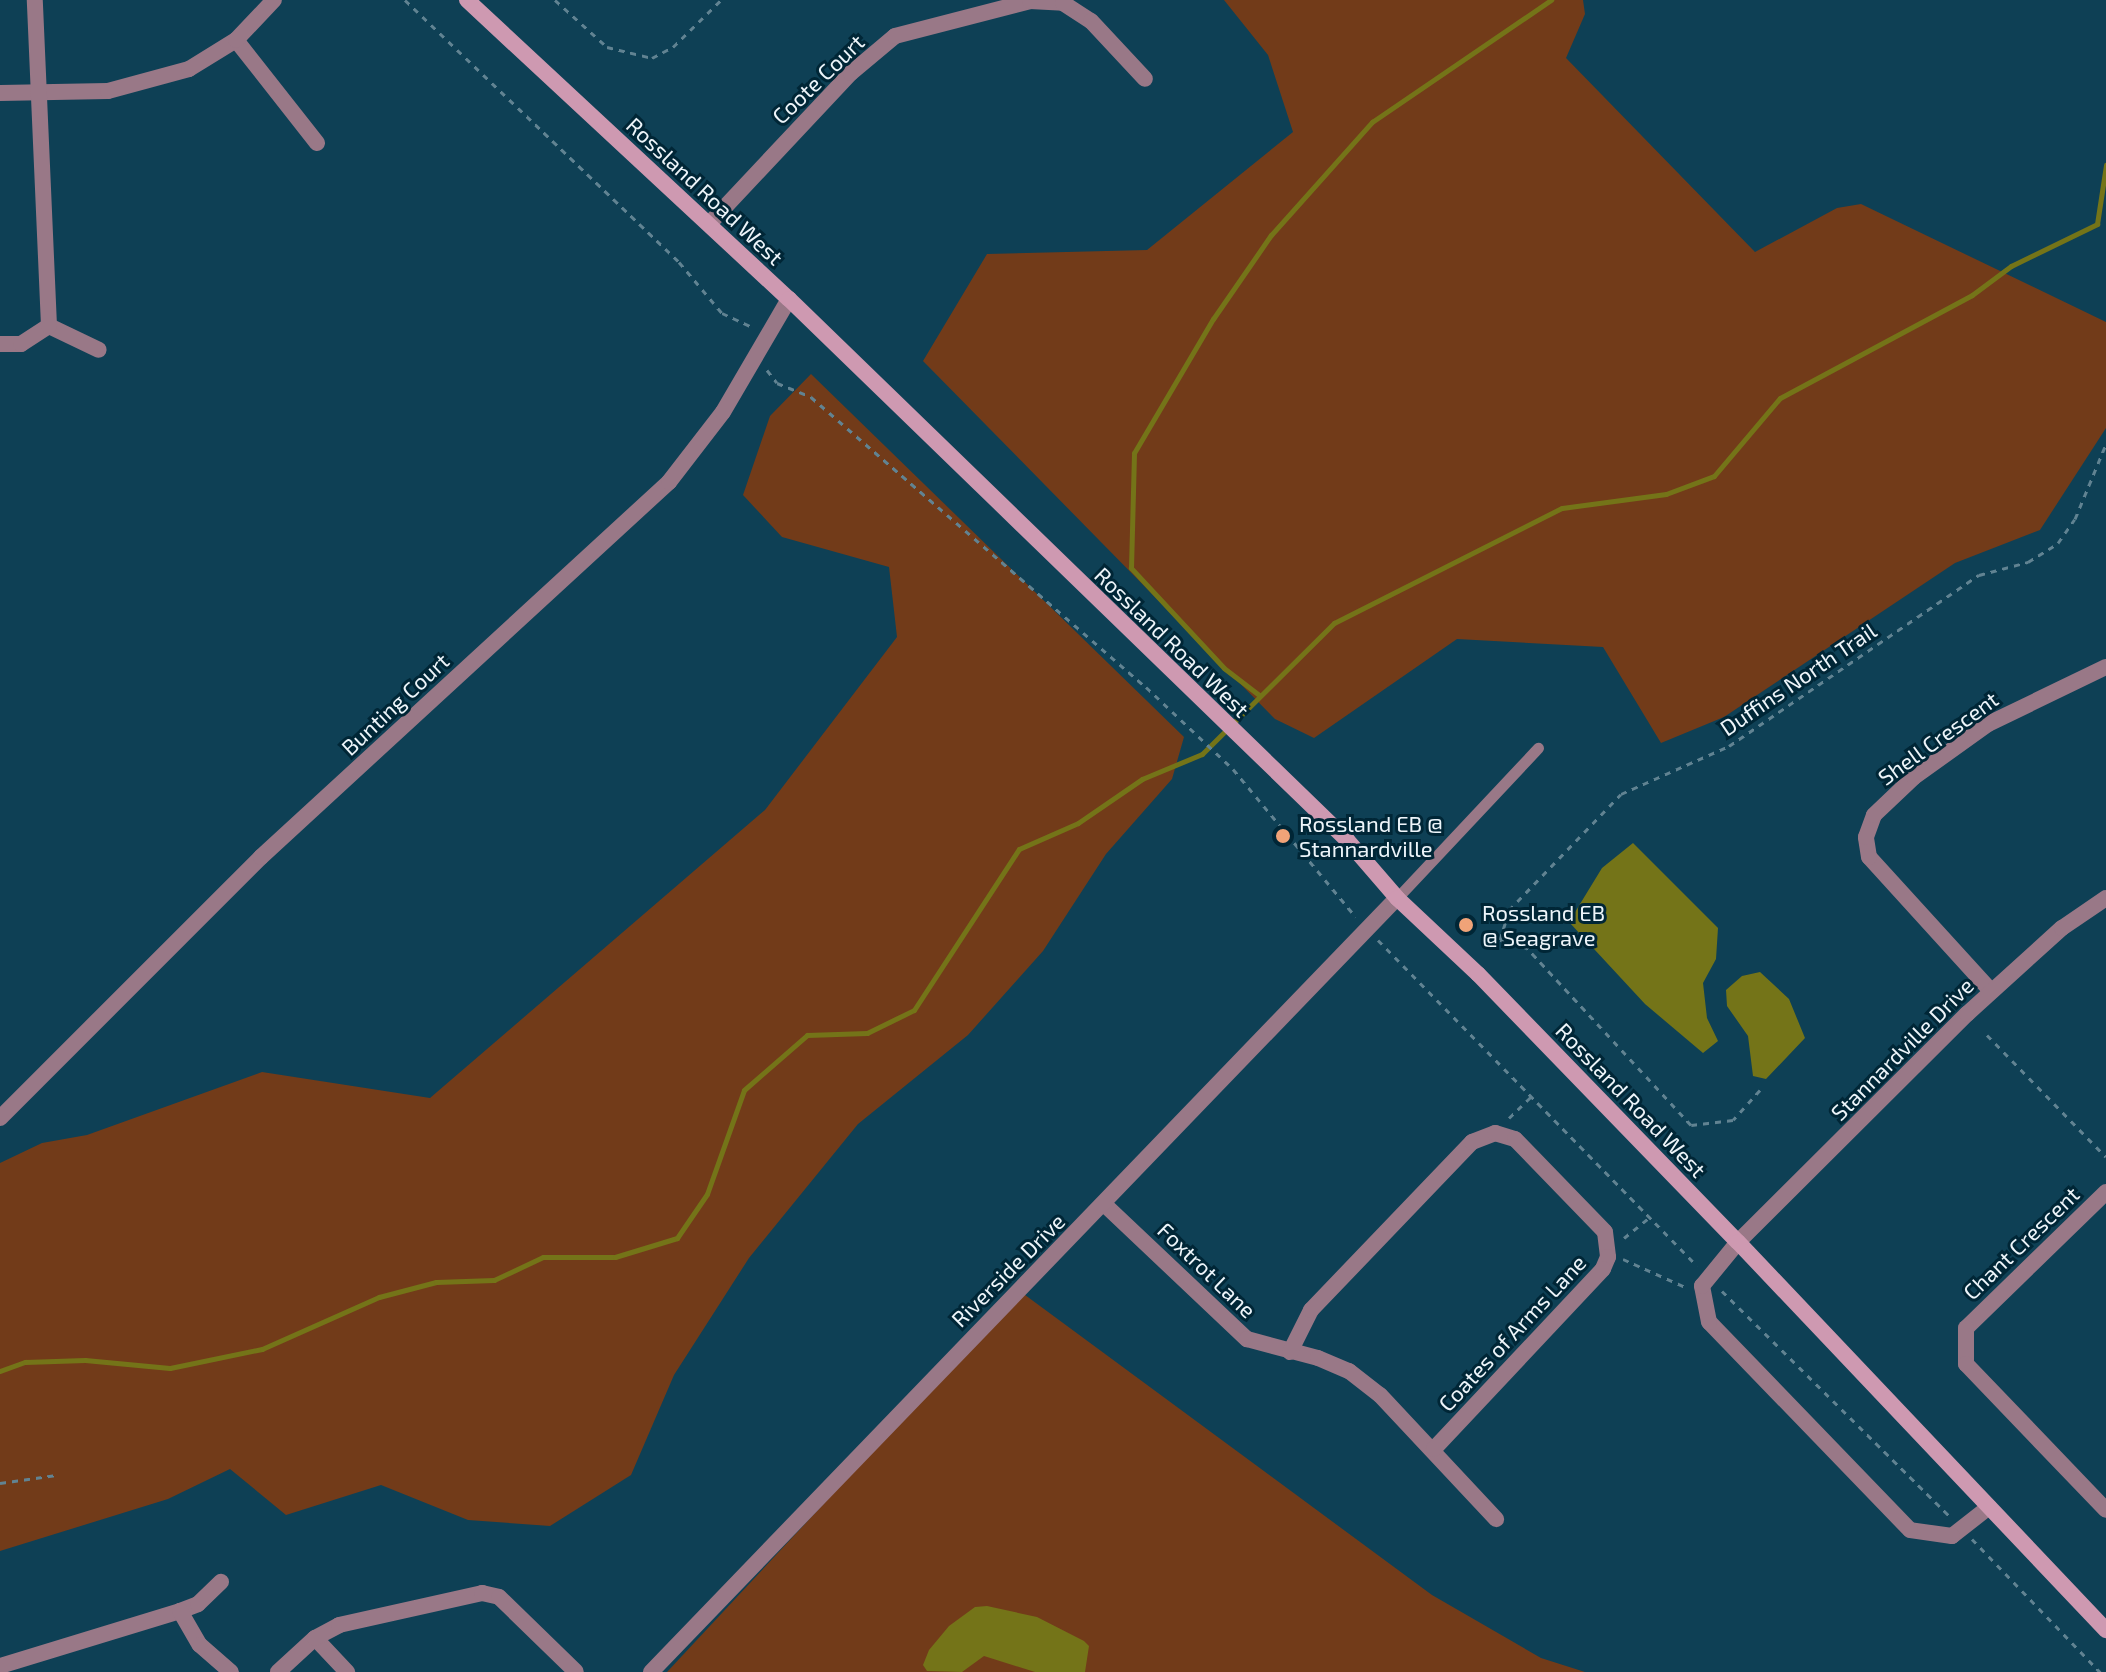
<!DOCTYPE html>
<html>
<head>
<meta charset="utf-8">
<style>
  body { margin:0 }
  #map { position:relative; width:2106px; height:1672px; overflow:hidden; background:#0e4055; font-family:"Exo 2",sans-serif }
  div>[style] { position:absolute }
  .green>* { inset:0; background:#723b19 }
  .water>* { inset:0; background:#747418 }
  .stream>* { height:5px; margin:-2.5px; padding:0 2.5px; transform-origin:2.5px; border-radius:2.5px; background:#747418 }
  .path>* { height:3px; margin-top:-1.5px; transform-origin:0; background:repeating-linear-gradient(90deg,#618392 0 6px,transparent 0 12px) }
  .service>* { height:11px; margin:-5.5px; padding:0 5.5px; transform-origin:5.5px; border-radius:5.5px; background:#997887 }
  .minor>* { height:16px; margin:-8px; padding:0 8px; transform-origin:8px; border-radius:8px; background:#997887 }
  .tertiary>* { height:16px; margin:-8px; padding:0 8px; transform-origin:8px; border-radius:8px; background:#997887 }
  .secondary>* { height:16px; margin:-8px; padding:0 8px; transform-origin:8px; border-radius:8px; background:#ce99b1 }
  .dots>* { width:22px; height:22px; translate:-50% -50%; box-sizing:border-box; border:4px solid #002636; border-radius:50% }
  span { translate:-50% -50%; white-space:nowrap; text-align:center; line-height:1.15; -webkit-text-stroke:6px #002636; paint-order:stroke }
  .street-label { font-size:22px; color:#edf5fa }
  .poi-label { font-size:22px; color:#edf5fa }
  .left { translate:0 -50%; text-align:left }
</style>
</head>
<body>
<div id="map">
  <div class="green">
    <i style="clip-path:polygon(1224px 0,1583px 0,1585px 14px,1566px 58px,1755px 252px,1837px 208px,1861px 204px,2106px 322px,2106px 428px,2040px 530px,1955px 563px,1724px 717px,1661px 743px,1603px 647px,1457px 639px,1314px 738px,1275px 719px,923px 361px,987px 254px,1147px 250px,1293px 132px,1268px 55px)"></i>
    <i style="clip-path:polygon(811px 374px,1184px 737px,1172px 779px,1106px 854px,1043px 951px,968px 1035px,858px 1124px,749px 1258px,674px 1375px,631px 1475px,550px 1526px,468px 1520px,381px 1485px,286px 1515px,230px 1469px,168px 1499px,0 1551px,0 1163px,42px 1143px,87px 1135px,262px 1072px,430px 1098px,765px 810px,897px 637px,889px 567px,782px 537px,743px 495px,770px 416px)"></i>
    <i style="clip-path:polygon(1021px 1292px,1432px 1595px,1541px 1658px,1585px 1672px,667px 1672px)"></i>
  </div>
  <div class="water">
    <i style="clip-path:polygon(1633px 843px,1718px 928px,1716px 959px,1703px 983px,1707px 1018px,1718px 1041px,1703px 1053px,1645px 1004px,1569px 922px,1602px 868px)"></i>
    <i style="clip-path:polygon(1760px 972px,1789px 999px,1805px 1038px,1766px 1079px,1753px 1076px,1748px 1036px,1727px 1006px,1726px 990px,1742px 976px)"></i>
    <i style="clip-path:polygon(987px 1606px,1037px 1617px,1084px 1641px,1089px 1646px,1085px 1672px,1035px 1672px,984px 1656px,962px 1672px,927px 1671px,923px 1665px,929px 1650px,949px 1626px,975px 1607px)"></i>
  </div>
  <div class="stream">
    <i style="left:1259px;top:695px;width:44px;rotate:-142.4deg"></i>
    <i style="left:1224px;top:668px;width:137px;rotate:-132.9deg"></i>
    <i style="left:1131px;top:568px;width:115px;rotate:-88.5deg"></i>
    <i style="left:1134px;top:453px;width:156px;rotate:-59.5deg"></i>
    <i style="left:1213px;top:319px;width:102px;rotate:-55.4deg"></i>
    <i style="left:1271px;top:235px;width:152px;rotate:-48.2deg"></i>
    <i style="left:1372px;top:122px;width:217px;rotate:-34.3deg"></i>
    <i style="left:0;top:1371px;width:27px;rotate:-20deg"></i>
    <i style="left:25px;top:1362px;width:60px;rotate:-1.9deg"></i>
    <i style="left:85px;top:1360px;width:85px;rotate:5.4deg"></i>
    <i style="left:170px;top:1368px;width:94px;rotate:-11.7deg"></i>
    <i style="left:262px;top:1349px;width:128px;rotate:-24deg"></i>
    <i style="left:379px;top:1297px;width:59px;rotate:-14.7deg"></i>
    <i style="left:436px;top:1282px;width:58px;rotate:-2deg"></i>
    <i style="left:494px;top:1280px;width:54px;rotate:-25.1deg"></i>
    <i style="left:543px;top:1257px;width:72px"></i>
    <i style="left:615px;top:1257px;width:65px;rotate:-17deg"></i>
    <i style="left:677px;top:1238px;width:53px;rotate:-55.7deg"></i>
    <i style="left:707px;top:1194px;width:110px;rotate:-70.4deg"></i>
    <i style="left:744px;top:1090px;width:84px;rotate:-41.1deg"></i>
    <i style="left:807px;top:1035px;width:60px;rotate:-1.9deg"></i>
    <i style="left:867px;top:1033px;width:52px;rotate:-26.1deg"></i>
    <i style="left:914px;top:1010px;width:192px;rotate:-56.9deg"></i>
    <i style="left:1019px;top:849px;width:64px;rotate:-23.8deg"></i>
    <i style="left:1078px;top:823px;width:78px;rotate:-34.5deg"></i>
    <i style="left:1142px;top:779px;width:65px;rotate:-22.6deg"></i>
    <i style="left:1202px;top:754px;width:186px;rotate:-44.8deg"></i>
    <i style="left:1334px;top:623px;width:255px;rotate:-26.8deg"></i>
    <i style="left:1562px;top:508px;width:105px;rotate:-7.7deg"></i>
    <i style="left:1666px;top:494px;width:51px;rotate:-20.6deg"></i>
    <i style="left:1714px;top:476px;width:102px;rotate:-49.8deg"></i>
    <i style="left:1780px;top:398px;width:218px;rotate:-28.2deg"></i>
    <i style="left:1972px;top:295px;width:49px;rotate:-36.6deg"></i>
    <i style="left:2011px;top:266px;width:96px;rotate:-26deg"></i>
    <i style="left:2097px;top:224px;width:60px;rotate:-81.3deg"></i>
  </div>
  <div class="path">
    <i style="left:405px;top:0;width:379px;rotate:43.7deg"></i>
    <i style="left:679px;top:262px;width:67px;rotate:49.9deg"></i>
    <i style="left:722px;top:313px;width:33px;rotate:25deg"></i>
    <i style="left:555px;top:0;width:70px;rotate:42.1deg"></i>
    <i style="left:607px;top:47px;width:46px;rotate:13.7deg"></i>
    <i style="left:652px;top:58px;width:24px;rotate:-28deg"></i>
    <i style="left:673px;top:47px;width:67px;rotate:-44.4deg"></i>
    <i style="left:767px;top:370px;width:16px;rotate:52deg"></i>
    <i style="left:777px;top:383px;width:37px;rotate:22deg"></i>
    <i style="left:811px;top:397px;width:443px;rotate:40.9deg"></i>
    <i style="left:1146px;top:687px;width:120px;rotate:43.3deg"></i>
    <i style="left:1233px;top:769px;width:192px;rotate:50.3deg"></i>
    <i style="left:1378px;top:940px;width:456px;rotate:45.6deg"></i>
    <i style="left:1987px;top:1035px;width:170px;rotate:45.7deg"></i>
    <i style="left:1760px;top:1090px;width:40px;rotate:132deg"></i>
    <i style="left:1733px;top:1120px;width:42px;rotate:173.2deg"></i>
    <i style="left:1691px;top:1125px;width:241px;rotate:-132.8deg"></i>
    <i style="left:1527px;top:948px;width:28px;rotate:-163deg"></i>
    <i style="left:1500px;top:940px;width:31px;rotate:-73deg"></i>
    <i style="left:1509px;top:910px;width:161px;rotate:-46deg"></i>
    <i style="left:1621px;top:794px;width:118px;rotate:-24deg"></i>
    <i style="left:1729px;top:746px;width:303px;rotate:-34.4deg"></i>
    <i style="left:1979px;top:575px;width:51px;rotate:-14.9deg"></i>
    <i style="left:2028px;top:562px;width:36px;rotate:-32deg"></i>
    <i style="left:2058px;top:543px;width:29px;rotate:-55deg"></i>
    <i style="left:2075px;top:519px;width:81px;rotate:-67.5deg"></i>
    <i style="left:1509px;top:1118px;width:32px;rotate:-44deg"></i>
    <i style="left:1624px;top:1238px;width:32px;rotate:-39deg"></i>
    <i style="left:1623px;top:1259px;width:68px;rotate:24.3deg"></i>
    <i style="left:1722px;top:1291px;width:321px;rotate:44.7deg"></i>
    <i style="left:0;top:1483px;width:57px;rotate:-8.1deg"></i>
    <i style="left:1972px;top:1539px;width:185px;rotate:46.1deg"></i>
  </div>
  <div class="service">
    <i style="left:1397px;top:898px;width:206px;rotate:-46.8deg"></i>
  </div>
  <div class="minor">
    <i style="left:236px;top:40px;width:131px;rotate:51.8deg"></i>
    <i style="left:0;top:93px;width:108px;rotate:-1.1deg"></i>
    <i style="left:108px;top:91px;width:84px;rotate:-15.2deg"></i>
    <i style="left:189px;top:69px;width:55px;rotate:-31.7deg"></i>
    <i style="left:236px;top:40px;width:55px;rotate:-46.5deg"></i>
    <i style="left:709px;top:224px;width:207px;rotate:-46.8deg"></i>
    <i style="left:851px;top:73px;width:57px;rotate:-40.1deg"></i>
    <i style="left:895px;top:36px;width:139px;rotate:-14.5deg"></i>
    <i style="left:1030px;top:1px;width:33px;rotate:3deg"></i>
    <i style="left:1063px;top:3px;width:33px;rotate:33deg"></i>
    <i style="left:1091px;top:21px;width:79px;rotate:47deg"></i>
    <i style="left:49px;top:326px;width:55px;rotate:25.6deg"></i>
    <i style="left:0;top:344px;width:21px"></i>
    <i style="left:21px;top:344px;width:33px;rotate:-33deg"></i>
    <i style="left:49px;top:326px;width:326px;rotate:-92.5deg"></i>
    <i style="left:1991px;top:991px;width:181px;rotate:-132.3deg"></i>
    <i style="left:1869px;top:857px;width:20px;rotate:-99deg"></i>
    <i style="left:1866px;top:837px;width:23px;rotate:-70deg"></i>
    <i style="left:1874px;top:815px;width:55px;rotate:-43.5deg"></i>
    <i style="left:1914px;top:777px;width:91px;rotate:-35.6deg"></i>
    <i style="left:1988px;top:724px;width:131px;rotate:-25.8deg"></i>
    <i style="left:0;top:1118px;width:369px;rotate:-45deg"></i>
    <i style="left:261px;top:857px;width:554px;rotate:-42.59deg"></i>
    <i style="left:669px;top:482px;width:88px;rotate:-52.4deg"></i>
    <i style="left:723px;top:412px;width:131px;rotate:-59.7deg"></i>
    <i style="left:2106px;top:1192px;width:195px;rotate:135.8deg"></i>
    <i style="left:1966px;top:1328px;width:36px;rotate:90deg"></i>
    <i style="left:1966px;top:1364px;width:202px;rotate:46.2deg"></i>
    <i style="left:1104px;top:1204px;width:197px;rotate:43.4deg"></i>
    <i style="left:1247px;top:1339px;width:73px;rotate:15deg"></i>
    <i style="left:1318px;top:1358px;width:34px;rotate:23deg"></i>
    <i style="left:1349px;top:1371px;width:39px;rotate:38deg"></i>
    <i style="left:1380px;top:1395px;width:170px;rotate:46.9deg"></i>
    <i style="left:1290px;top:1352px;width:47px;rotate:-63.4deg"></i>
    <i style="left:1311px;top:1310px;width:233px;rotate:-46.2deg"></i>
    <i style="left:1472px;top:1142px;width:25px;rotate:-21deg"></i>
    <i style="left:1495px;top:1133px;width:21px;rotate:17deg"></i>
    <i style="left:1515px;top:1139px;width:129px;rotate:45.9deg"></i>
    <i style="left:1605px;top:1232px;width:25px;rotate:83deg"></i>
    <i style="left:1608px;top:1257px;width:13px;rotate:113deg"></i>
    <i style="left:1603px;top:1269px;width:247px;rotate:133.2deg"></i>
    <i style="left:1989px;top:1507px;width:47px;rotate:141.9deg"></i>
    <i style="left:1952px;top:1536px;width:42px;rotate:-171.9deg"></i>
    <i style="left:1910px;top:1530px;width:289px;rotate:-134deg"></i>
    <i style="left:1709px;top:1322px;width:37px;rotate:-101deg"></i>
    <i style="left:1702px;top:1286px;width:57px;rotate:-50.7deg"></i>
    <i style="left:1738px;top:1242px;width:323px;rotate:-44.9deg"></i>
    <i style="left:1967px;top:1014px;width:128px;rotate:-42.2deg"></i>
    <i style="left:2062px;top:928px;width:53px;rotate:-34.3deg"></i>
    <i style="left:180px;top:1611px;width:19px;rotate:-21deg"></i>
    <i style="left:198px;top:1604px;width:32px;rotate:-44deg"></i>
    <i style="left:315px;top:1638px;width:47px;rotate:46.7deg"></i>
    <i style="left:0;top:1666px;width:188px;rotate:-17deg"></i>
    <i style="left:180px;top:1611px;width:39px;rotate:60deg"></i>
    <i style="left:200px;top:1645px;width:41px;rotate:41.1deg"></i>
    <i style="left:278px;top:1672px;width:50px;rotate:-42.6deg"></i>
    <i style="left:315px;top:1638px;width:27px;rotate:-28deg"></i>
    <i style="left:339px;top:1625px;width:147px;rotate:-12.6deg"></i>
    <i style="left:482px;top:1593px;width:17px;rotate:13deg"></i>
    <i style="left:499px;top:1597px;width:107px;rotate:44.2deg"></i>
  </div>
  <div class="tertiary">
    <i style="left:651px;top:1672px;width:1075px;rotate:-46.06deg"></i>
  </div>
  <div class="secondary">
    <i style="left:467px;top:0;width:439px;rotate:42.9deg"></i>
    <i style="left:789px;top:299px;width:777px;rotate:44.11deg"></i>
    <i style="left:1347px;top:840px;width:77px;rotate:49.2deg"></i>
    <i style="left:1397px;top:898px;width:111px;rotate:43.2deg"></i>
    <i style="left:1478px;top:974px;width:373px;rotate:45.9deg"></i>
    <i style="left:1738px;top:1242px;width:535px;rotate:46.52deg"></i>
  </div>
  <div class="dots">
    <i style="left:1283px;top:836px;background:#f0a378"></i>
    <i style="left:1466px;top:925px;background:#f0a378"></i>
  </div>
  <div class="street-label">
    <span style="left:818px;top:79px;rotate:-44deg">Coote Court</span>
    <span style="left:705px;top:191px;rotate:43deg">Rossland Road West</span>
    <span style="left:1172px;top:642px;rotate:44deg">Rossland Road West</span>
    <span style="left:1798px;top:679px;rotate:-34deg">Duffins North Trail</span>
    <span style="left:395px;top:704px;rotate:-43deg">Bunting Court</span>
    <span style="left:1938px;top:738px;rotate:-36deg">Shell Crescent</span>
    <span style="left:1902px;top:1049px;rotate:-45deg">Stannardville Drive</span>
    <span style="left:1631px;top:1100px;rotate:46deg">Rossland Road West</span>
    <span style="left:2021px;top:1243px;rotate:-44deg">Chant Crescent</span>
    <span style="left:1008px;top:1270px;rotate:-45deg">Riverside Drive</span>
    <span style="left:1207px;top:1270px;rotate:44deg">Foxtrot Lane</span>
    <span style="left:1512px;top:1333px;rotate:-47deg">Coates of Arms Lane</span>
  </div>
  <div class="poi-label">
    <span class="left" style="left:1299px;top:836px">Rossland EB @<br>Stannardville</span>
    <span class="left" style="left:1482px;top:925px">Rossland EB<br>@ Seagrave</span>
  </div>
</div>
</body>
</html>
